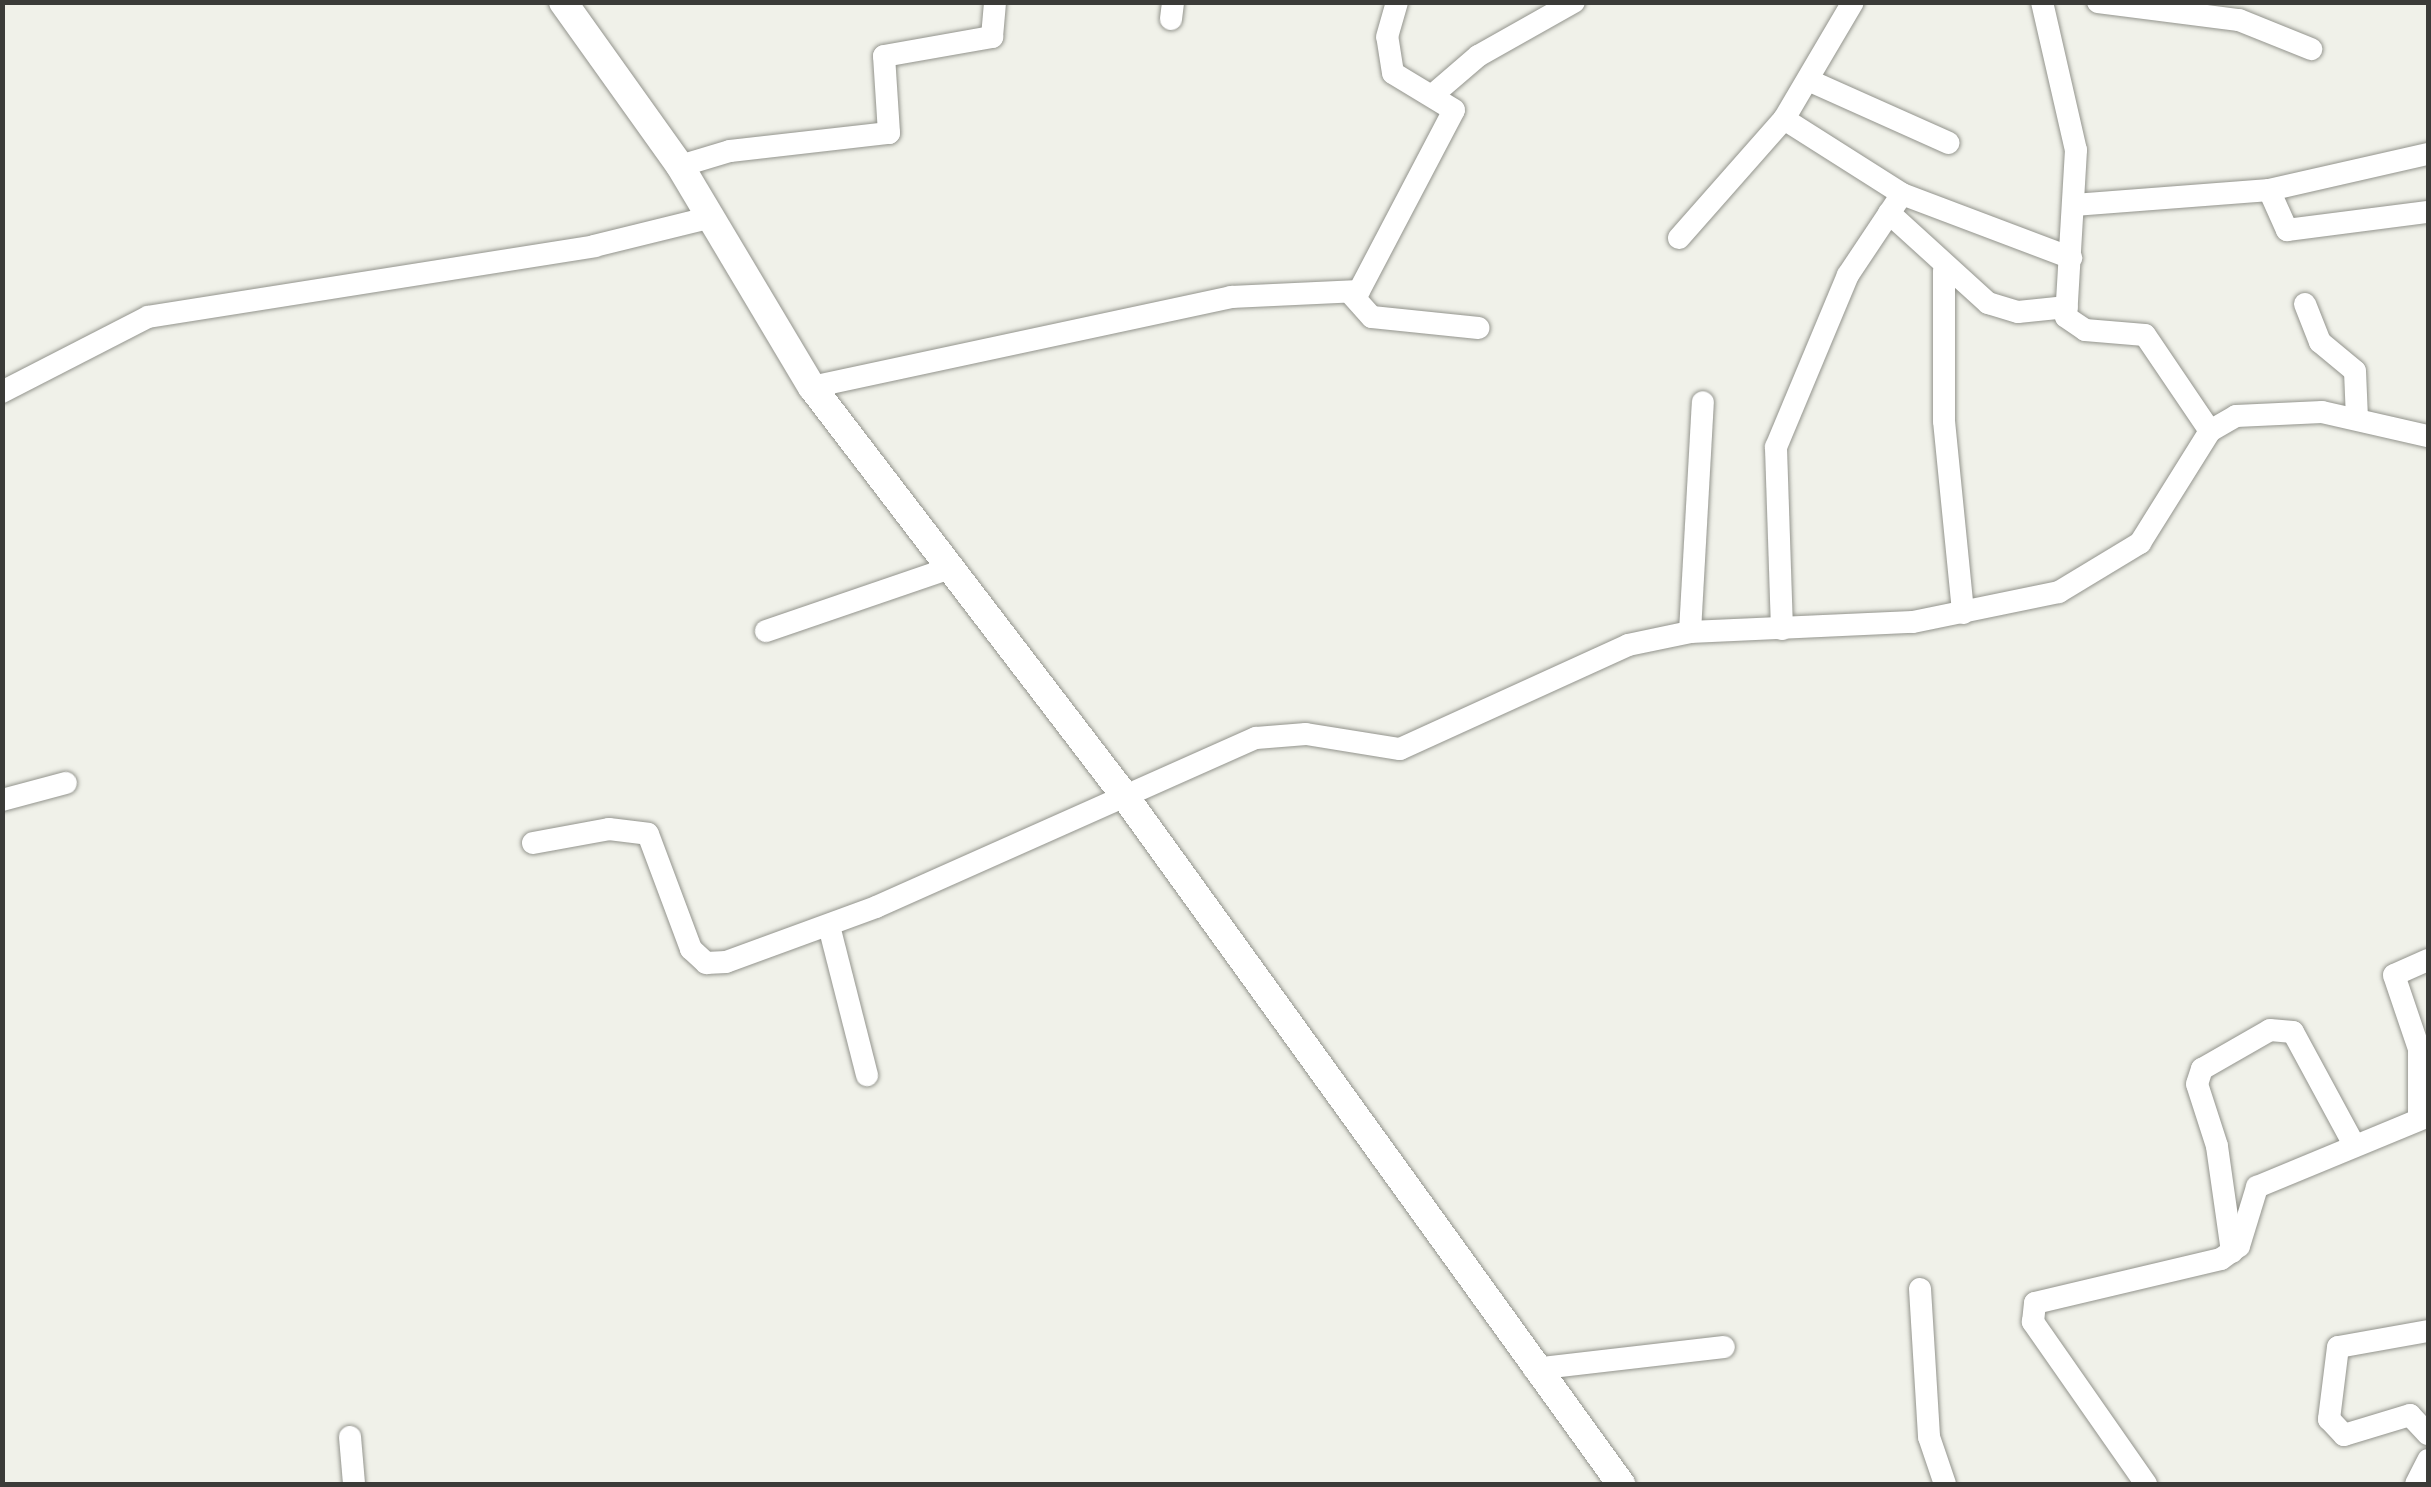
<!DOCTYPE html>
<html>
<head>
<meta charset="utf-8">
<style>
  body { margin:0 }
  #map { position:relative; width:2431px; height:1487px; overflow:hidden; background:#f0f1e9; font-family:"Work Sans",sans-serif }
  div>[style] { position:absolute }
  .roads { filter:drop-shadow(0 0 2px #93948d) drop-shadow(0 0 2px #93948d) }
  .minor>* { height:22px; margin:-11px; padding:0 11px; transform-origin:11px; border-radius:11px; background:#fff }
  .tertiary>* { height:28px; margin:-14px; padding:0 14px; transform-origin:14px; border-radius:14px; background:#fff }
  span { translate:-50% -50%; white-space:nowrap; text-align:center; line-height:1.15; -webkit-text-stroke:8px #fdfef7; paint-order:stroke }
  .frame { position:absolute; inset:0; border:5px solid #3b3b38; pointer-events:none }
</style>
</head>
<body>
<div id="map">
  <div class="roads">
    <div class="minor">
      <i style="left:2042px;top:2px;width:152px;rotate:77.1deg"></i>
      <i style="left:2076px;top:150px;width:167px;rotate:93.4deg"></i>
      <i style="left:2066px;top:317px;width:23px;rotate:34deg"></i>
      <i style="left:2085px;top:330px;width:60px;rotate:4.8deg"></i>
      <i style="left:2145px;top:335px;width:116px;rotate:55.9deg"></i>
      <i style="left:2098px;top:2px;width:142px;rotate:7.3deg"></i>
      <i style="left:2239px;top:20px;width:78px;rotate:21.9deg"></i>
      <i style="left:1171px;top:19px;width:17px;rotate:-83deg"></i>
      <i style="left:1808px;top:80px;width:154px;rotate:24.1deg"></i>
      <i style="left:1435px;top:93px;width:57px;rotate:-40.7deg"></i>
      <i style="left:1478px;top:56px;width:110px;rotate:-29.4deg"></i>
      <i style="left:1784px;top:119px;width:140px;rotate:32.4deg"></i>
      <i style="left:1902px;top:194px;width:181px;rotate:20.7deg"></i>
      <i style="left:680px;top:166px;width:52px;rotate:-16.7deg"></i>
      <i style="left:730px;top:151px;width:160px;rotate:-6.5deg"></i>
      <i style="left:889px;top:133px;width:77px;rotate:-93.7deg"></i>
      <i style="left:884px;top:56px;width:110px;rotate:-10deg"></i>
      <i style="left:992px;top:37px;width:35px;rotate:-85deg"></i>
      <i style="left:2269px;top:190px;width:44px;rotate:65.8deg"></i>
      <i style="left:2287px;top:230px;width:142px;rotate:-7.3deg"></i>
      <i style="left:2074px;top:205px;width:196px;rotate:-4.4deg"></i>
      <i style="left:2269px;top:190px;width:163px;rotate:-12.8deg"></i>
      <i style="left:1889px;top:213px;width:134px;rotate:42.3deg"></i>
      <i style="left:1988px;top:303px;width:31px;rotate:17deg"></i>
      <i style="left:2018px;top:312px;width:49px;rotate:-5.8deg"></i>
      <i style="left:1679px;top:238px;width:159px;rotate:-48.6deg"></i>
      <i style="left:1784px;top:119px;width:136px;rotate:-59.5deg"></i>
      <i style="left:1944px;top:271px;width:150px;rotate:90deg"></i>
      <i style="left:1944px;top:421px;width:193px;rotate:84.3deg"></i>
      <i style="left:1351px;top:294px;width:31px;rotate:48deg"></i>
      <i style="left:1372px;top:317px;width:107px;rotate:5.9deg"></i>
      <i style="left:2305px;top:304px;width:41px;rotate:68.5deg"></i>
      <i style="left:2320px;top:342px;width:45px;rotate:39.6deg"></i>
      <i style="left:2355px;top:371px;width:47px;rotate:87.6deg"></i>
      <i style="left:812px;top:387px;width:429px;rotate:-12.1deg"></i>
      <i style="left:1231px;top:297px;width:128px;rotate:-2.7deg"></i>
      <i style="left:1359px;top:291px;width:204px;rotate:-62.3deg"></i>
      <i style="left:1454px;top:110px;width:71px;rotate:-148.8deg"></i>
      <i style="left:1393px;top:73px;width:36px;rotate:-99deg"></i>
      <i style="left:1387px;top:37px;width:36px;rotate:-74deg"></i>
      <i style="left:2px;top:392px;width:164px;rotate:-27.2deg"></i>
      <i style="left:148px;top:317px;width:452px;rotate:-9deg"></i>
      <i style="left:594px;top:246px;width:113px;rotate:-13.8deg"></i>
      <i style="left:1782px;top:629px;width:182px;rotate:-91.9deg"></i>
      <i style="left:1776px;top:447px;width:186px;rotate:-67.3deg"></i>
      <i style="left:1848px;top:275px;width:97px;rotate:-56.3deg"></i>
      <i style="left:766px;top:631px;width:194px;rotate:-18.9deg"></i>
      <i style="left:1690px;top:632px;width:230px;rotate:-86.8deg"></i>
      <i style="left:2px;top:800px;width:66px;rotate:-14.9deg"></i>
      <i style="left:533px;top:843px;width:77px;rotate:-10.4deg"></i>
      <i style="left:609px;top:829px;width:39px;rotate:7deg"></i>
      <i style="left:648px;top:834px;width:123px;rotate:69.5deg"></i>
      <i style="left:691px;top:949px;width:21px;rotate:43deg"></i>
      <i style="left:706px;top:963px;width:20px;rotate:-3deg"></i>
      <i style="left:726px;top:962px;width:160px;rotate:-20.1deg"></i>
      <i style="left:876px;top:907px;width:416px;rotate:-24deg"></i>
      <i style="left:1256px;top:738px;width:50px;rotate:-4.6deg"></i>
      <i style="left:1306px;top:734px;width:95px;rotate:9.1deg"></i>
      <i style="left:1400px;top:749px;width:251px;rotate:-24.5deg"></i>
      <i style="left:1628px;top:645px;width:63px;rotate:-11.8deg"></i>
      <i style="left:1690px;top:632px;width:223px;rotate:-2.6deg"></i>
      <i style="left:1913px;top:622px;width:149px;rotate:-11.6deg"></i>
      <i style="left:2059px;top:592px;width:95px;rotate:-31.2deg"></i>
      <i style="left:2140px;top:543px;width:132px;rotate:-58deg"></i>
      <i style="left:2210px;top:431px;width:30px;rotate:-30deg"></i>
      <i style="left:2236px;top:416px;width:86px;rotate:-2.7deg"></i>
      <i style="left:2322px;top:412px;width:109px;rotate:12.8deg"></i>
      <i style="left:829px;top:926px;width:154px;rotate:75.7deg"></i>
      <i style="left:2419px;top:1116px;width:67px;rotate:-90deg"></i>
      <i style="left:2419px;top:1049px;width:78px;rotate:-108.7deg"></i>
      <i style="left:2394px;top:975px;width:37px;rotate:-24deg"></i>
      <i style="left:2232px;top:1252px;width:107px;rotate:-98.1deg"></i>
      <i style="left:2217px;top:1146px;width:65px;rotate:-107.9deg"></i>
      <i style="left:2197px;top:1084px;width:16px;rotate:-72deg"></i>
      <i style="left:2202px;top:1069px;width:78px;rotate:-29.8deg"></i>
      <i style="left:2270px;top:1030px;width:23px;rotate:5deg"></i>
      <i style="left:2293px;top:1032px;width:128px;rotate:61.6deg"></i>
      <i style="left:1920px;top:1289px;width:148px;rotate:86.5deg"></i>
      <i style="left:1929px;top:1437px;width:50px;rotate:71.2deg"></i>
      <i style="left:2428px;top:1331px;width:91px;rotate:169.9deg"></i>
      <i style="left:2338px;top:1347px;width:73px;rotate:97.1deg"></i>
      <i style="left:2329px;top:1419px;width:22px;rotate:47deg"></i>
      <i style="left:2344px;top:1435px;width:69px;rotate:-16.9deg"></i>
      <i style="left:2410px;top:1415px;width:26px;rotate:47deg"></i>
      <i style="left:1534px;top:1369px;width:191px;rotate:-6.6deg"></i>
      <i style="left:350px;top:1437px;width:47px;rotate:85.1deg"></i>
      <i style="left:2146px;top:1484px;width:198px;rotate:-124.9deg"></i>
      <i style="left:2033px;top:1322px;width:19px;rotate:-84deg"></i>
      <i style="left:2035px;top:1303px;width:191px;rotate:-13.3deg"></i>
      <i style="left:2221px;top:1259px;width:22px;rotate:-36deg"></i>
      <i style="left:2239px;top:1246px;width:62px;rotate:-73deg"></i>
      <i style="left:2257px;top:1187px;width:185px;rotate:-22.5deg"></i>
      <i style="left:2416px;top:1484px;width:27px;rotate:-63deg"></i>
    </div>
    <div class="tertiary">
      <i style="left:563px;top:2px;width:201px;rotate:54.5deg"></i>
      <i style="left:680px;top:166px;width:257px;rotate:59.2deg"></i>
      <i style="left:812px;top:387px;width:509px;rotate:52.59deg"></i>
      <i style="left:1121px;top:791px;width:855px;rotate:54.19deg"></i>
    </div>
  </div>
  <div class="frame"></div>
</div>
</body>
</html>
